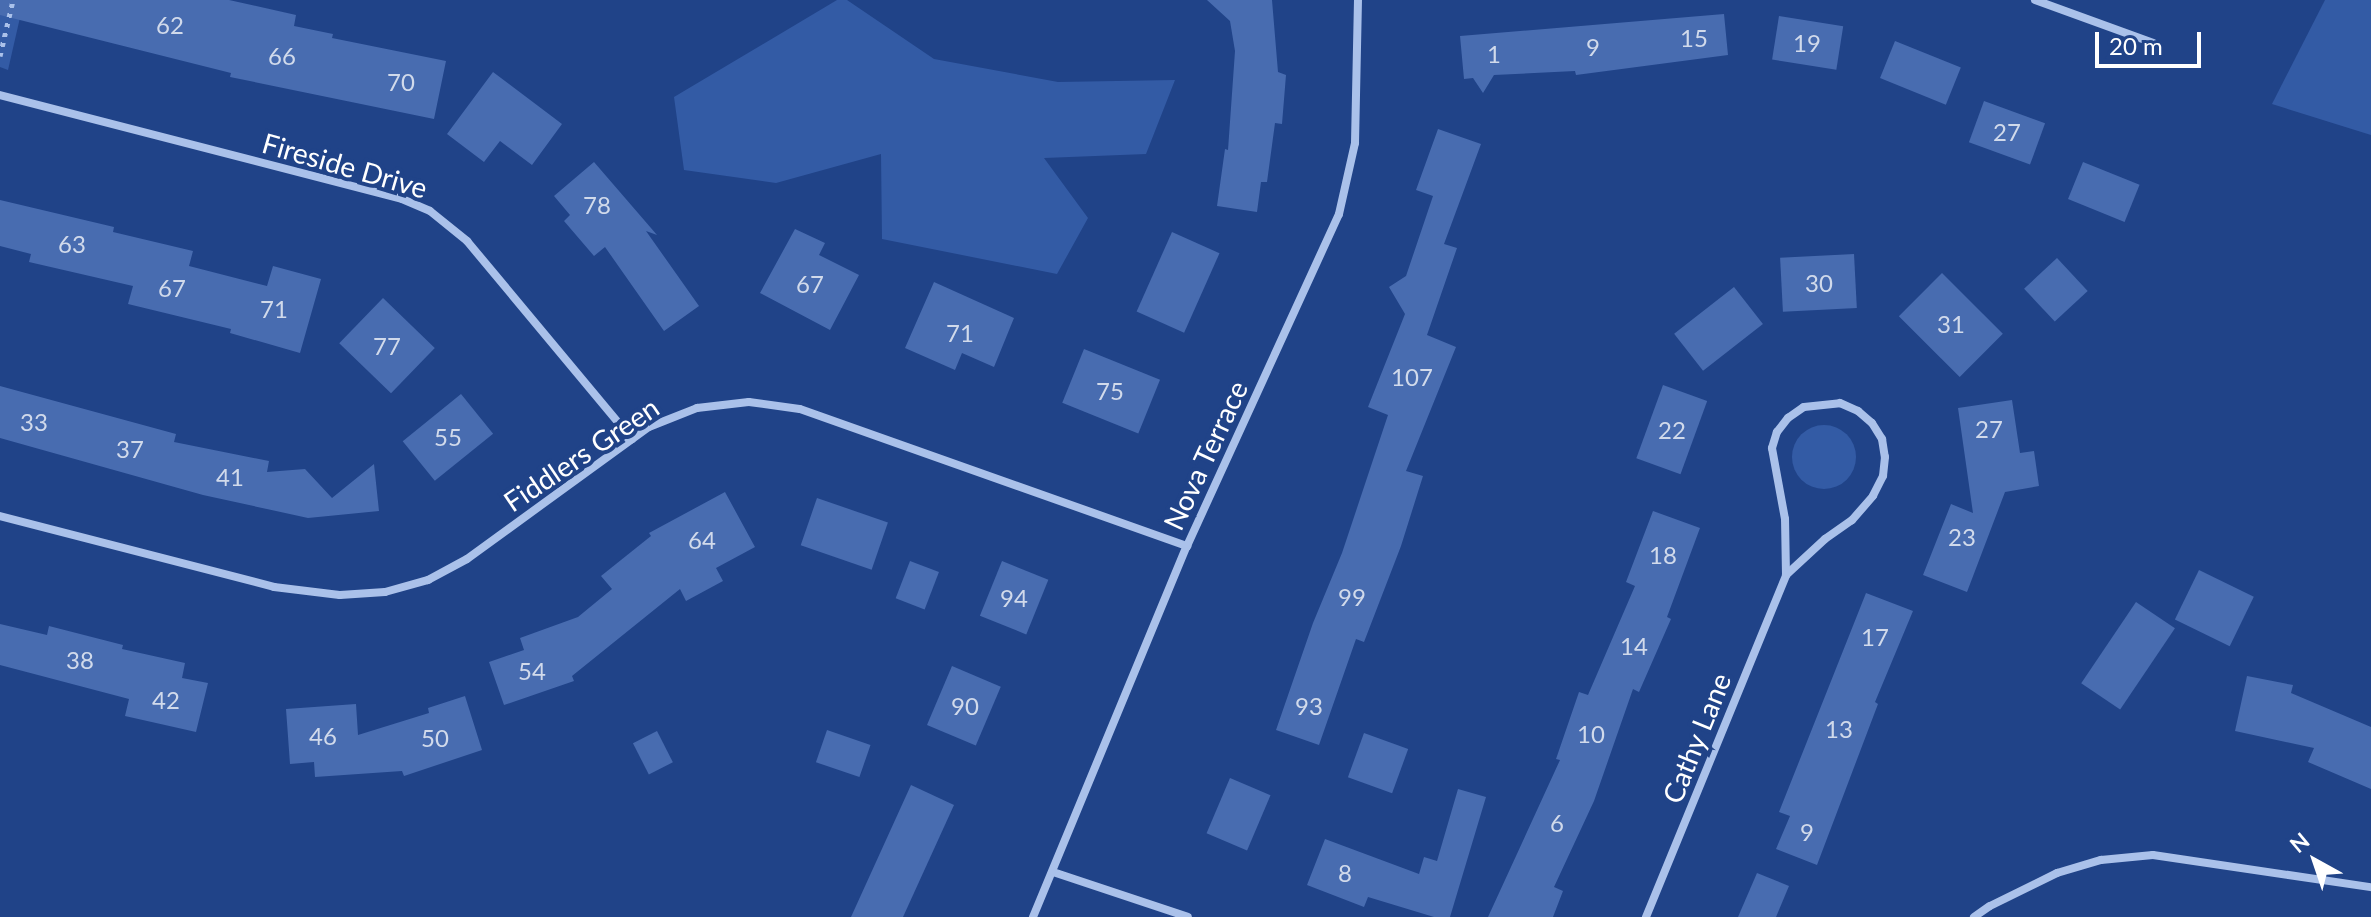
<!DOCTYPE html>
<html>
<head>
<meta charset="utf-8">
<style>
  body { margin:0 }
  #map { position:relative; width:2371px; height:917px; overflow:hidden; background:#204388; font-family:Lato,sans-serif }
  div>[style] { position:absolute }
  .green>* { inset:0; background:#335ba5 }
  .round { border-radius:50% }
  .building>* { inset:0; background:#486cb0; transform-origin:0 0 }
  .path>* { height:5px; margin-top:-2.5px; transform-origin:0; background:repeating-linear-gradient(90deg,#aac1ea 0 4px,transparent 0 10px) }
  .minor>* { height:8px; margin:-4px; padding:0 4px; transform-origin:4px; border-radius:4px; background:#aac1ea }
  span { translate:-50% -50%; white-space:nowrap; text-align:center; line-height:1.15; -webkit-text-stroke:8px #204388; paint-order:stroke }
  .number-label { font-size:24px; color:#d1daeb }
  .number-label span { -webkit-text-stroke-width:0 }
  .street-label { font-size:28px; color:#fff }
  .north { position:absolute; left:2275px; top:821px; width:80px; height:80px; -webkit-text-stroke:6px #204388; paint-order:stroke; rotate:320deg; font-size:22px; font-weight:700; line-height:32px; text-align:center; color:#fff }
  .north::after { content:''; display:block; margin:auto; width:28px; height:36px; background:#fff; clip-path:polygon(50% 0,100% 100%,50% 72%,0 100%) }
  .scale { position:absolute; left:2095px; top:32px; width:106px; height:36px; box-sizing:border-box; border:4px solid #fff; border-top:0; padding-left:10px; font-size:24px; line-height:28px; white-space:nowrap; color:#fff; -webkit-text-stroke:6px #204388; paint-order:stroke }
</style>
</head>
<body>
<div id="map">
  <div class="green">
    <i style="clip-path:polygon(0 0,24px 0,8px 70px,0 67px)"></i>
    <i style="clip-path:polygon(837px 0,847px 0,934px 59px,1058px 82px,1175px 80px,1146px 154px,1044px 158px,1088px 218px,1057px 274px,882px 239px,881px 154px,776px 183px,684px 170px,674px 97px)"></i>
    <i style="clip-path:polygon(2325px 0,2371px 0,2371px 135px,2272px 104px)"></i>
    <i class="round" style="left:1792px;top:425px;width:64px;height:64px"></i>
  </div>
  <div class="building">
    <i style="clip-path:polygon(0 0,229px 0,296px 15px,294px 26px,333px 34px,332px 38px,446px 61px,434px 119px,230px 77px,231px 73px,0 15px)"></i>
    <i style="clip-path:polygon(1207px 0,1272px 0,1278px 72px,1286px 75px,1282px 124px,1275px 123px,1267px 182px,1261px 182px,1257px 212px,1217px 206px,1225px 149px,1228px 150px,1235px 51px,1230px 21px)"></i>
    <i style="clip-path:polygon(1724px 14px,1728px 55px,1576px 75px,1575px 71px,1494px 75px,1483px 93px,1473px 78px,1464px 79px,1460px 36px)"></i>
    <i style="left:1779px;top:16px;width:65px;height:44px;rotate:9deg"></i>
    <i style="left:1895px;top:41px;width:71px;height:40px;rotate:22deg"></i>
    <i style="clip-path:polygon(493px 72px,562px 124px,532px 165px,500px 141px,484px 162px,447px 134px)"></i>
    <i style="left:1984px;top:101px;width:65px;height:44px;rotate:20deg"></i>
    <i style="clip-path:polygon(1438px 129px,1481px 144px,1444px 244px,1457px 248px,1427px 335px,1456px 347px,1406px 471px,1423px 476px,1401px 546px,1364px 642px,1356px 639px,1319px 745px,1276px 730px,1313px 623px,1342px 553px,1388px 415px,1368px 407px,1405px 314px,1389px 287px,1406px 276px,1433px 196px,1416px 190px)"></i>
    <i style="clip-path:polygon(594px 162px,657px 235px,646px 231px,699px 306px,664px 331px,605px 247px,594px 256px,564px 221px,570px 215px,554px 196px)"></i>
    <i style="left:2083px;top:162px;width:61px;height:40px;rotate:22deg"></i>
    <i style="clip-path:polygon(0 200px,114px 227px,113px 232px,193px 251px,189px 266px,267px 286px,273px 266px,321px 279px,300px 353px,230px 333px,231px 329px,128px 304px,133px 286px,29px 262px,31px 254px,0 246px)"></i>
    <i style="clip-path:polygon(795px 229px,825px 243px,819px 255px,859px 275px,830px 330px,760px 293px)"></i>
    <i style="left:1172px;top:232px;width:52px;height:87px;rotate:24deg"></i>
    <i style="left:1854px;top:254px;width:54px;height:74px;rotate:87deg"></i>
    <i style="left:2057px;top:258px;width:45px;height:45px;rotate:47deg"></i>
    <i style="left:1942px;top:273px;width:86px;height:61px;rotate:45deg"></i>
    <i style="clip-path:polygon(934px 282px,1014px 318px,994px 367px,962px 353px,955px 370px,905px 348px)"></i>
    <i style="left:1734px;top:287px;width:47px;height:76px;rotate:52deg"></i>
    <i style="left:383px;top:298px;width:72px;height:63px;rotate:44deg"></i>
    <i style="left:1084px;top:349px;width:82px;height:58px;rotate:22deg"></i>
    <i style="left:1663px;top:385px;width:47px;height:78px;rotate:20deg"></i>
    <i style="clip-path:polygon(0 386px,176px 434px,174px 442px,269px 461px,267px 472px,305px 469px,332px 498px,374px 464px,379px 511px,308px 518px,203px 495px,0 438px)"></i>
    <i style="left:461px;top:394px;width:51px;height:75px;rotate:51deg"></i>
    <i style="clip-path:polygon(2012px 400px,2020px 453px,2034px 451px,2039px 486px,2005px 492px,1967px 592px,1923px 575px,1951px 504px,1973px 513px,1958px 408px)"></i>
    <i style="clip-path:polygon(725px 492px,755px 547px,716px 568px,723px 581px,686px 601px,680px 589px,572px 676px,574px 681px,504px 705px,489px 662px,524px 650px,520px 638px,578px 617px,612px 589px,601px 576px,651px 536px,649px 533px)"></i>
    <i style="left:817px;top:498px;width:75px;height:50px;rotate:19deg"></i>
    <i style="clip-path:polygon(1653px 511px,1700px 528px,1667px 617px,1671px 619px,1639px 692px,1633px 689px,1594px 801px,1554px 887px,1563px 891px,1553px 917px,1488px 917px,1560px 760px,1556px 759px,1579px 692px,1588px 695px,1635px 586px,1626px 582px)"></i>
    <i style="left:910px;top:561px;width:31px;height:40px;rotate:21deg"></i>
    <i style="left:1002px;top:561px;width:50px;height:59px;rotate:22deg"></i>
    <i style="left:2199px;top:570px;width:61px;height:55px;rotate:26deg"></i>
    <i style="clip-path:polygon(1866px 593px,1913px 611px,1875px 702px,1878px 704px,1817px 865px,1776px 849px,1790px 816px,1779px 812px)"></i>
    <i style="left:2136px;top:602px;width:47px;height:98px;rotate:34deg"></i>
    <i style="clip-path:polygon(0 624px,47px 635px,49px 626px,123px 645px,122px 649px,185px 663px,182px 678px,208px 683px,196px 732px,125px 716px,129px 699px,0 665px)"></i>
    <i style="left:952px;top:666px;width:53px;height:64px;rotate:23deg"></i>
    <i style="clip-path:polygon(2247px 676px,2293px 685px,2291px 693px,2371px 727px,2371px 789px,2308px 762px,2314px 748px,2235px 731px)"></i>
    <i style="clip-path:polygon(465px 696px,482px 750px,404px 776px,402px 771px,315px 777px,314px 762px,290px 764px,286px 709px,356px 704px,358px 735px,429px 713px,428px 708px)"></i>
    <i style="left:827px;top:730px;width:46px;height:34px;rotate:19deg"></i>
    <i style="left:657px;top:731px;width:35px;height:27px;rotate:63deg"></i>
    <i style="left:1364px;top:733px;width:47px;height:47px;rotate:20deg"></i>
    <i style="left:1230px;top:778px;width:44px;height:60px;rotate:23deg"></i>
    <i style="clip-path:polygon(911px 785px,954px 805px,903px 917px,851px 917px)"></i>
    <i style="clip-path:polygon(1458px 789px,1486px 797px,1450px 917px,1434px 917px,1368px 897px,1364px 907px,1307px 885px,1325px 839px,1419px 874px,1424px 857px,1437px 861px)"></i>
    <i style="clip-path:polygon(1757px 873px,1789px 886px,1776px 917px,1738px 917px)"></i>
  </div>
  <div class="path">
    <i style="left:0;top:56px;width:57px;rotate:-76.9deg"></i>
  </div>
  <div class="minor">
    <i style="left:2035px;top:0;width:126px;rotate:20deg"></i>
    <i style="left:0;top:95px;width:415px;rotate:14.5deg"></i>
    <i style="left:402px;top:199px;width:30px;rotate:23deg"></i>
    <i style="left:430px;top:211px;width:48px;rotate:39deg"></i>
    <i style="left:467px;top:241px;width:258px;rotate:50.2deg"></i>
    <i style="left:0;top:516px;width:283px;rotate:14.5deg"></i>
    <i style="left:274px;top:587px;width:66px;rotate:6.9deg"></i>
    <i style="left:340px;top:595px;width:45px;rotate:-3.8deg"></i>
    <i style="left:385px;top:592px;width:45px;rotate:-15.6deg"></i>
    <i style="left:428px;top:580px;width:44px;rotate:-28.3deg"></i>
    <i style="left:467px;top:559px;width:225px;rotate:-36deg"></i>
    <i style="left:649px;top:427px;width:52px;rotate:-21.6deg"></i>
    <i style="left:697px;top:408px;width:52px;rotate:-6.6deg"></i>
    <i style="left:749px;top:402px;width:51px;rotate:7.8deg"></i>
    <i style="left:800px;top:409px;width:411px;rotate:19.5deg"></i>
    <i style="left:1053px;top:872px;width:142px;rotate:18.4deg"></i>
    <i style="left:1033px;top:917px;width:402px;rotate:-67.5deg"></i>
    <i style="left:1187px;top:546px;width:365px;rotate:-65.4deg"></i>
    <i style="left:1339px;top:214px;width:73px;rotate:-77.3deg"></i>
    <i style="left:1355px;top:143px;width:143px;rotate:-88.8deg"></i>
    <i style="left:1646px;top:917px;width:370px;rotate:-67.7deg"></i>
    <i style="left:1786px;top:575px;width:56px;rotate:-91deg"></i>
    <i style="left:1785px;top:519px;width:72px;rotate:-100.4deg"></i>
    <i style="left:1772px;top:448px;width:17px;rotate:-73deg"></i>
    <i style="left:1777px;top:432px;width:18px;rotate:-52deg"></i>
    <i style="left:1788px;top:418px;width:19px;rotate:-35deg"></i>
    <i style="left:1804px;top:407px;width:36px;rotate:-6deg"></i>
    <i style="left:1840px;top:403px;width:20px;rotate:24deg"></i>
    <i style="left:1858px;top:411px;width:18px;rotate:41deg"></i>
    <i style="left:1872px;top:423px;width:19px;rotate:58deg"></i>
    <i style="left:1882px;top:439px;width:18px;rotate:81deg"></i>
    <i style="left:1885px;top:457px;width:19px;rotate:96deg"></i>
    <i style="left:1883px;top:476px;width:22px;rotate:117deg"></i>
    <i style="left:1873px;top:496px;width:32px;rotate:131deg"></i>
    <i style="left:1852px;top:520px;width:33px;rotate:145deg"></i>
    <i style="left:1825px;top:539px;width:53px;rotate:137.3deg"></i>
    <i style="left:1974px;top:917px;width:19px;rotate:-35deg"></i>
    <i style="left:1990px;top:906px;width:75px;rotate:-26.2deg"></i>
    <i style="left:2057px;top:873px;width:46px;rotate:-16.5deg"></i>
    <i style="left:2101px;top:860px;width:52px;rotate:-5.5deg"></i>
    <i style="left:2153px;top:855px;width:220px;rotate:8.4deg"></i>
  </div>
  <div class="number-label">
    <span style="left:170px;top:25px">62</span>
    <span style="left:1694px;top:38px">15</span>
    <span style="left:1807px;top:43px">19</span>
    <span style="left:1593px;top:47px">9</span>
    <span style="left:1494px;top:54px">1</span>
    <span style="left:282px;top:56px">66</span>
    <span style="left:401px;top:82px">70</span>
    <span style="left:2007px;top:132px">27</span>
    <span style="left:597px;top:205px">78</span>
    <span style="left:72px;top:244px">63</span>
    <span style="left:1819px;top:283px">30</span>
    <span style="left:810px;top:284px">67</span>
    <span style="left:172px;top:288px">67</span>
    <span style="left:274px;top:309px">71</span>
    <span style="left:1951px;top:324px">31</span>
    <span style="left:960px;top:333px">71</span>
    <span style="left:387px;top:346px">77</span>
    <span style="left:1412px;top:377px">107</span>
    <span style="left:1110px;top:391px">75</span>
    <span style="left:34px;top:422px">33</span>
    <span style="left:1989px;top:429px">27</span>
    <span style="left:1672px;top:430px">22</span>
    <span style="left:448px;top:437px">55</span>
    <span style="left:130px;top:449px">37</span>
    <span style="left:230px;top:477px">41</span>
    <span style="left:1962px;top:537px">23</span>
    <span style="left:702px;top:540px">64</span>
    <span style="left:1663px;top:555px">18</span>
    <span style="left:1352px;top:597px">99</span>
    <span style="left:1014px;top:598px">94</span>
    <span style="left:1875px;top:637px">17</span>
    <span style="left:1634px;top:646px">14</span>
    <span style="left:80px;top:660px">38</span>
    <span style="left:532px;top:671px">54</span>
    <span style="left:166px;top:700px">42</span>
    <span style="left:965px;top:706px">90</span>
    <span style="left:1309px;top:706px">93</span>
    <span style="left:1839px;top:729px">13</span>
    <span style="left:1591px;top:734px">10</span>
    <span style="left:323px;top:736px">46</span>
    <span style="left:435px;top:738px">50</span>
    <span style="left:1557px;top:823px">6</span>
    <span style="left:1807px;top:832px">9</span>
    <span style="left:1345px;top:873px">8</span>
  </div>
  <div class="street-label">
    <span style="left:345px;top:165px;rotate:16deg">Fireside Drive</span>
    <span style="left:581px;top:454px;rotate:-34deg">Fiddlers Green</span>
    <span style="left:1205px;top:455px;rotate:-65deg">Nova Terrace</span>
    <span style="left:1696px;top:738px;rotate:-68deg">Cathy Lane</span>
  </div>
  <div class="north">N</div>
  <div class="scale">20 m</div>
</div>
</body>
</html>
